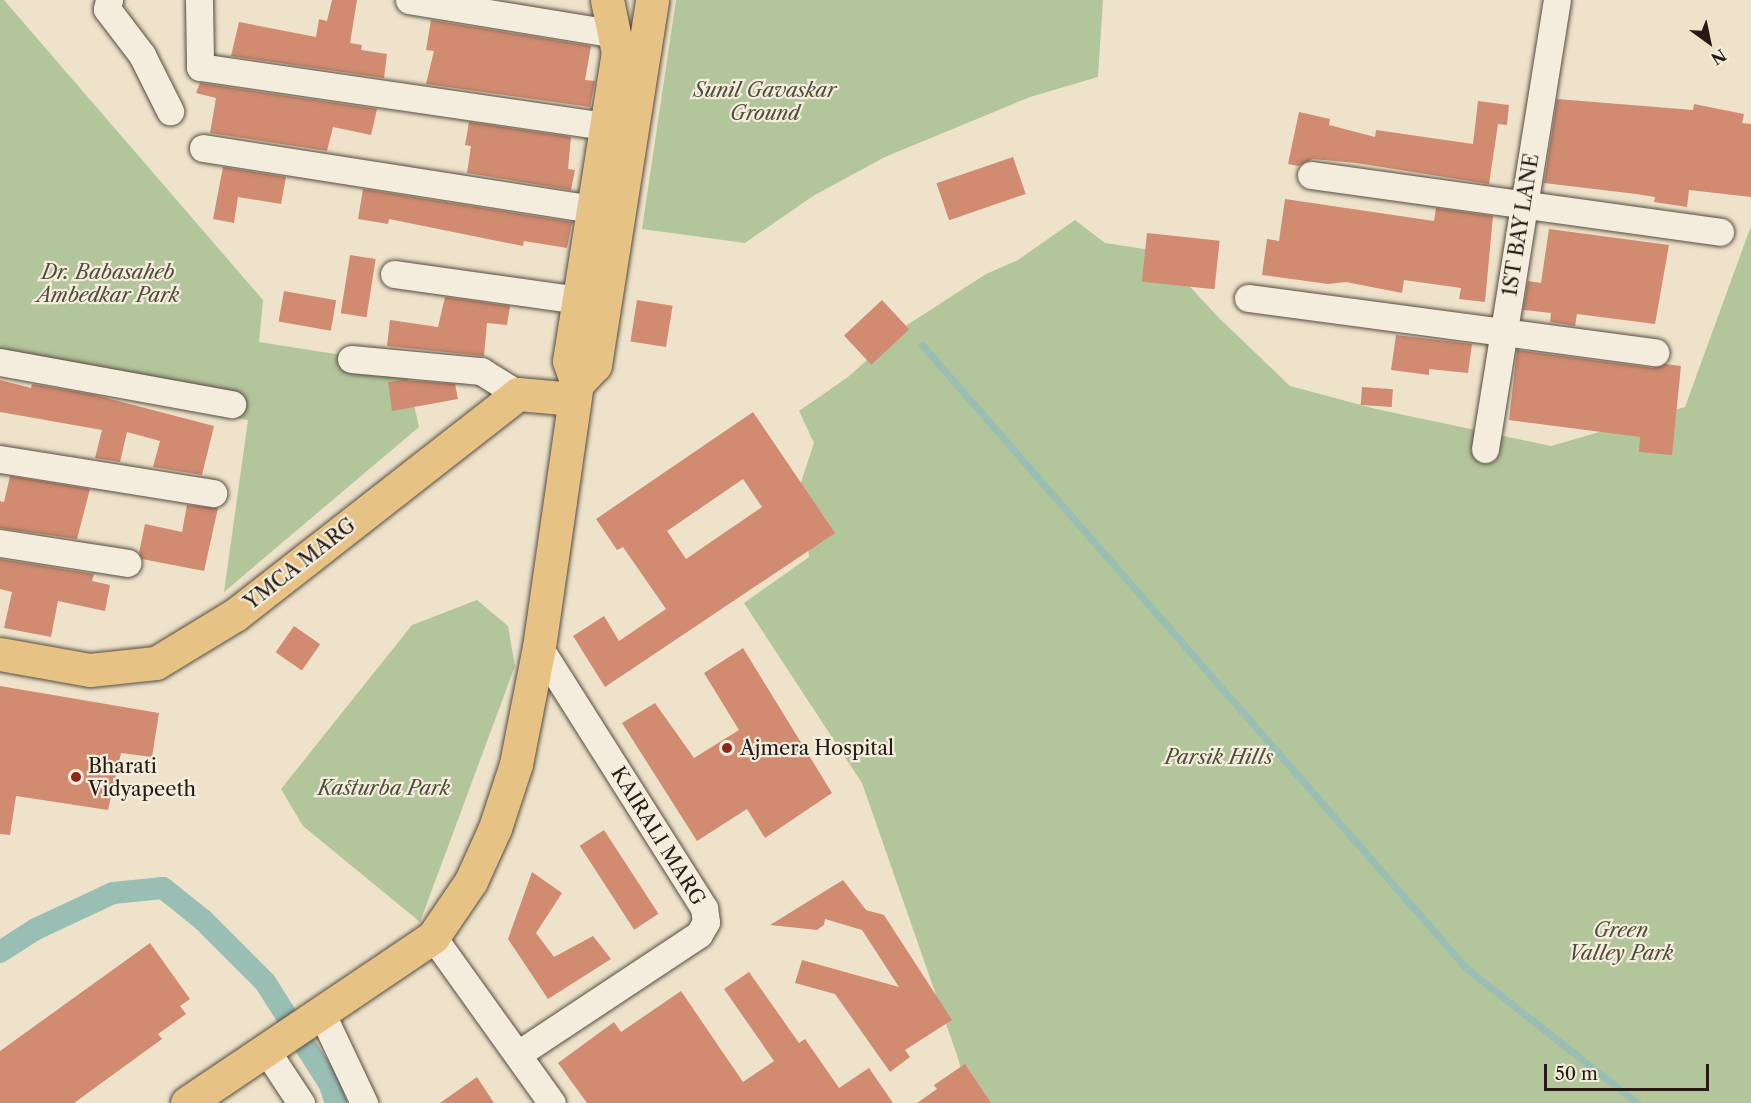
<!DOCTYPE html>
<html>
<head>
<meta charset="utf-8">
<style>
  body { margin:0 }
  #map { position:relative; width:1751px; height:1103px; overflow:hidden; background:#eee3ca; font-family:"Libre Caslon Text",serif }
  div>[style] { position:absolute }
  .green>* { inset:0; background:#b3c59b }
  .stream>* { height:7px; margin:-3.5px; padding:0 3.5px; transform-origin:3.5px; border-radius:3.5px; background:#99beb4 }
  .canal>* { height:22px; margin:-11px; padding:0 11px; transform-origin:11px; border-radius:11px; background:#99beb4 }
  .building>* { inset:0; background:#d08b70; transform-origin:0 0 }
  .roads { filter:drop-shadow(0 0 2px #574c42) drop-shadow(0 0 2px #574c42) }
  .minor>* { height:27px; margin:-13.5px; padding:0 13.5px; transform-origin:13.5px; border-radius:13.5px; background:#f4eddd }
  .major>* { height:33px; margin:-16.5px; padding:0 16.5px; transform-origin:16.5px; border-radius:16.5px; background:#e7c285 }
  .dots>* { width:16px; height:16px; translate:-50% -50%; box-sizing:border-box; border:3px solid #f4eddd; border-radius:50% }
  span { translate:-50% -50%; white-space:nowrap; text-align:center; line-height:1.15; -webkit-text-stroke:4.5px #f4eddd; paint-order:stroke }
  .park-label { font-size:20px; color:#504d3c; font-style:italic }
  .street-label { font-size:20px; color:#251a14 }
  .poi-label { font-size:20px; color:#251a14 }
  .left { translate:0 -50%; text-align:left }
  .north { position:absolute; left:1679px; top:12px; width:60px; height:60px; -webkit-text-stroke:4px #f4eddd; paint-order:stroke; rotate:147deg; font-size:16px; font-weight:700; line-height:24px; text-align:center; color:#251a14 }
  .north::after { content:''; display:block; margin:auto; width:21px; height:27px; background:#251a14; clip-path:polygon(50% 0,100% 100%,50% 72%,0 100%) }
  .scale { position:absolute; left:1544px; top:1064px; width:165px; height:27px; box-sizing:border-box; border:3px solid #251a14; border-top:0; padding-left:8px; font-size:18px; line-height:21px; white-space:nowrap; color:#251a14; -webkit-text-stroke:4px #f4eddd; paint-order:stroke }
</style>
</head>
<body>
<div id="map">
  <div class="green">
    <i style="clip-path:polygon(0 0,4px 0,263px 300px,259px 342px,405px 365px,419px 427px,224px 592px,248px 420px,0 375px)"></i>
    <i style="clip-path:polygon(676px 0,1103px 0,1098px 77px,1030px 97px,885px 157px,813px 196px,745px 243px,642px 229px)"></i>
    <i style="clip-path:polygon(1075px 220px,1105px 243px,1157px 251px,1218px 317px,1290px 386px,1376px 409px,1551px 446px,1685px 407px,1751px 226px,1751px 1103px,970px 1103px,958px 1058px,862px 783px,744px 603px,809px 557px,801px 482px,814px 443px,799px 411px,848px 377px,904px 327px,986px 274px,1018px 260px)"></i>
    <i style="clip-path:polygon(477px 600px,508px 626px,515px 666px,420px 922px,303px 826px,281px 789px,412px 625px)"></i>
  </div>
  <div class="stream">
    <i style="left:922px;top:345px;width:827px;rotate:48.87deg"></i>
    <i style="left:1466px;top:968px;width:218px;rotate:38.3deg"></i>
  </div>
  <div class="canal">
    <i style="left:0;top:952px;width:43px;rotate:-32.6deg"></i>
    <i style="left:36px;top:929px;width:85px;rotate:-25.1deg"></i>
    <i style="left:113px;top:893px;width:50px;rotate:-5.7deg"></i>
    <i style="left:163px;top:888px;width:51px;rotate:38.7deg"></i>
    <i style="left:203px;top:920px;width:88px;rotate:45deg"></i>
    <i style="left:265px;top:982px;width:122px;rotate:57.7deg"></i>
    <i style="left:330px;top:1085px;width:19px;rotate:72deg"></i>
  </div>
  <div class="building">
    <i style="clip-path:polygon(332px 0,357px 0,350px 43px,362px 45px,361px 50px,387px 54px,384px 78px,231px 56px,239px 22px,316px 37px,319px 19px,327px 21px)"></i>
    <i style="clip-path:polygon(431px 20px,591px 46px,585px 80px,595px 81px,590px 107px,426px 84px,434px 51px,426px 50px)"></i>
    <i style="clip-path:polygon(200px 83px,377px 109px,371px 135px,333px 127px,327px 151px,210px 133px,216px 98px,196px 93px)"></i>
    <i style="clip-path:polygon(1557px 99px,1693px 110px,1694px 104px,1744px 114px,1742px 123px,1751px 124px,1751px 197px,1689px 190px,1687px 207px,1654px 202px,1655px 197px,1636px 194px,1544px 183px)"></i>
    <i style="clip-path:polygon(1478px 101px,1509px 105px,1507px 125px,1498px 124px,1489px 184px,1356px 163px,1313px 159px,1298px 166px,1288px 164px,1299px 112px,1330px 119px,1329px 125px,1375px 137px,1376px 130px,1473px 144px)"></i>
    <i style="clip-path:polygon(469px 122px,571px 137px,568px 169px,575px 170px,571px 190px,467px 173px,471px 146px,465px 145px)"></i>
    <i style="left:1013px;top:157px;width:39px;height:81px;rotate:71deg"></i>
    <i style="clip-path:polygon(223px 167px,286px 177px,281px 204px,238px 197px,234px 223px,213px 219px)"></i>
    <i style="clip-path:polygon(363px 189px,572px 222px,567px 248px,524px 241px,523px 246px,389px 219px,388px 224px,358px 219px)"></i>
    <i style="clip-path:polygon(1285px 199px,1434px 221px,1436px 208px,1493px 216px,1485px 302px,1459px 299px,1461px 288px,1404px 280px,1402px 293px,1346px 282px,1328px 284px,1262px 275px,1267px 239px,1279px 241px)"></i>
    <i style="clip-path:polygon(1549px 229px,1669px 245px,1655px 324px,1577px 314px,1575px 326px,1550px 322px,1551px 313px,1523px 310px,1528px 281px,1541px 283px)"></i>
    <i style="left:1147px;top:233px;width:73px;height:49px;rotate:6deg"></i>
    <i style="left:350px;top:255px;width:26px;height:59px;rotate:9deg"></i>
    <i style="left:284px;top:291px;width:53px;height:31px;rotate:10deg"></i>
    <i style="clip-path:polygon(445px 297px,510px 306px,507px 325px,487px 323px,484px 356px,387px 346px,390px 320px,438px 327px)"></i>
    <i style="left:637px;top:300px;width:36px;height:42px;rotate:9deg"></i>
    <i style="left:882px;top:300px;width:40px;height:52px;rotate:47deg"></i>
    <i style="clip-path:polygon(1396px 335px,1472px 344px,1468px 373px,1429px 369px,1429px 375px,1391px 370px)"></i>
    <i style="clip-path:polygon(1517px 350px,1653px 368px,1665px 364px,1681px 366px,1672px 455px,1639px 452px,1640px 437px,1509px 420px)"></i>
    <i style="clip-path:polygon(0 380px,31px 388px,32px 384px,95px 395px,214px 426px,202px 475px,153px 467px,160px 441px,127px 432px,120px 462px,95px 458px,102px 430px,0 412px)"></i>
    <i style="clip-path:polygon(403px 380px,455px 384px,458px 399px,392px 411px,388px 382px)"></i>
    <i style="left:1362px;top:387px;width:31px;height:18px;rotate:4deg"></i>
    <i style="clip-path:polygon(evenodd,753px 412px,835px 533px,605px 687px,573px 636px,604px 616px,619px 641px,666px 609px,623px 547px,617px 550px,596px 519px,753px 412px,743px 479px,762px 507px,686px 559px,667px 531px,743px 479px)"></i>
    <i style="clip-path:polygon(10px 476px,90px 489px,77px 539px,0 528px,0 501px,4px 502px)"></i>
    <i style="clip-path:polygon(187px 505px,218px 508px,204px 571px,142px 559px,139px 553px,145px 524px,182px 532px)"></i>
    <i style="clip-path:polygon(0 559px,94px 574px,92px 581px,110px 585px,105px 611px,58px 601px,51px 637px,4px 628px,12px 592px,0 589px)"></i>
    <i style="left:294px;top:626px;width:32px;height:32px;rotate:35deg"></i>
    <i style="clip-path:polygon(743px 648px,832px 793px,765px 838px,747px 809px,697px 841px,622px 723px,655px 703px,694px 758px,739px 730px,704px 673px)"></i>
    <i style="clip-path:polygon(0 686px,159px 713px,152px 757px,121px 753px,108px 810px,16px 796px,10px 835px,0 834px)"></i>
    <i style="left:604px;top:830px;width:100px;height:29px;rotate:57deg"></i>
    <i style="clip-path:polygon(532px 872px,562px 893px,536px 933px,554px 957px,593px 936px,611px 959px,548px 999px,508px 939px)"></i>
    <i style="clip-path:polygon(843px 880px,866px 910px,884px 915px,952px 1020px,905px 1050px,910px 1057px,890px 1072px,835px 994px,795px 983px,802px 960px,899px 987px,862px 930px,825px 919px,824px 925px,817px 930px,770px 925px)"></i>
    <i style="clip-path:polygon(150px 943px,190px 999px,180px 1006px,186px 1014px,158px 1034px,162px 1039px,74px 1103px,0 1103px,0 1051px)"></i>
    <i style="clip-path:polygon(749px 972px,799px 1043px,805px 1039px,839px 1088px,869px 1068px,893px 1103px,587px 1103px,558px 1063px,614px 1022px,621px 1032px,681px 991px,743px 1082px,774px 1061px,724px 989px)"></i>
    <i style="clip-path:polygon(965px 1064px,991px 1103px,917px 1103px,937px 1089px,934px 1085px)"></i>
    <i style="clip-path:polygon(477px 1077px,494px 1103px,440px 1103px)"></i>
  </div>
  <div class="roads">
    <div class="minor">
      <i style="left:109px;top:0;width:9px;rotate:103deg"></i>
      <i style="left:107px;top:9px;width:58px;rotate:52.7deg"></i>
      <i style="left:142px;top:55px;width:63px;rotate:63.4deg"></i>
      <i style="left:199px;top:0;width:67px;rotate:89.1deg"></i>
      <i style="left:200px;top:67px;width:410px;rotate:8.3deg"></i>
      <i style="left:409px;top:0;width:210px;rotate:9.3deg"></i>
      <i style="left:203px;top:148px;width:395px;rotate:8.9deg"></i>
      <i style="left:1311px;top:175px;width:413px;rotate:7.9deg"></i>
      <i style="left:394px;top:274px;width:187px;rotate:8deg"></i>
      <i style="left:1248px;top:298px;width:411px;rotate:7.6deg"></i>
      <i style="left:351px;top:359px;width:131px;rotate:5.3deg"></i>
      <i style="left:481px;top:371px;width:44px;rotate:31.9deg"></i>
      <i style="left:0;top:362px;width:236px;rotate:10.3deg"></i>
      <i style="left:1485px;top:449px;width:455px;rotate:-80.9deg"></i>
      <i style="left:0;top:459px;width:216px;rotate:9.1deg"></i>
      <i style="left:0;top:543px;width:129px;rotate:8.9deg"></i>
      <i style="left:433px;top:937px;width:204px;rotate:54.4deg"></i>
      <i style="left:321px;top:1012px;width:101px;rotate:64.7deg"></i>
      <i style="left:266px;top:1050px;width:64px;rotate:56.6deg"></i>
      <i style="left:518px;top:1054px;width:217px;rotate:-33.5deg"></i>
      <i style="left:699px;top:934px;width:14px;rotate:-60deg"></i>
      <i style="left:706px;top:922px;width:14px;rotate:-98deg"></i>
      <i style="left:704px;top:908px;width:309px;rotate:-122.3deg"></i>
    </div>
    <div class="major">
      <i style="left:577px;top:384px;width:26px;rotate:-47deg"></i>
      <i style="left:595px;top:365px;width:369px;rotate:-81.1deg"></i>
      <i style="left:0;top:654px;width:91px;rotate:10.1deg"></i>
      <i style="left:90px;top:670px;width:66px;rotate:-6.1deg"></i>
      <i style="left:156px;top:663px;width:92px;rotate:-31.3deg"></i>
      <i style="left:235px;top:615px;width:359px;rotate:-38deg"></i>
      <i style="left:518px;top:394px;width:56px;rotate:5.1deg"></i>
      <i style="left:187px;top:1103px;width:297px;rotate:-34deg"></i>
      <i style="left:433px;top:937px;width:68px;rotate:-55.8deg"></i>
      <i style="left:471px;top:881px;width:58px;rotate:-65.6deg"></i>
      <i style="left:495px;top:828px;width:67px;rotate:-71.8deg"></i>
      <i style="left:516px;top:764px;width:119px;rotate:-78.9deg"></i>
      <i style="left:539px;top:647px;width:266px;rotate:-81.8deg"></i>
      <i style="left:577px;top:384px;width:24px;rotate:-109deg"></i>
      <i style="left:569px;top:361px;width:312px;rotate:-81deg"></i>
      <i style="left:618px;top:53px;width:54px;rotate:-101.7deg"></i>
    </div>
  </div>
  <div class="dots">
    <i style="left:727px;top:748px;background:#8f2418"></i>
    <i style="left:76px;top:777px;background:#8f2418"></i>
  </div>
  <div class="park-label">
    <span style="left:765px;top:102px">Sunil Gavaskar<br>Ground</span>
    <span style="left:108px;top:284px">Dr. Babasaheb<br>Ambedkar Park</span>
    <span style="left:1219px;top:757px">Parsik Hills</span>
    <span style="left:384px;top:788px">Kasturba Park</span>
    <span style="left:1621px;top:942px">Green<br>Valley Park</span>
  </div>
  <div class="street-label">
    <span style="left:1521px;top:225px;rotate:-81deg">1ST BAY LANE</span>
    <span style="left:300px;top:564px;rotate:-38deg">YMCA MARG</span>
    <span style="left:658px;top:836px;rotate:58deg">KAIRALI MARG</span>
  </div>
  <div class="poi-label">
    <span class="left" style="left:740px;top:748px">Ajmera Hospital</span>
    <span class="left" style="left:88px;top:778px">Bharati<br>Vidyapeeth</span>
  </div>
  <div class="north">N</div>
  <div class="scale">50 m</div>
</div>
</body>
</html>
